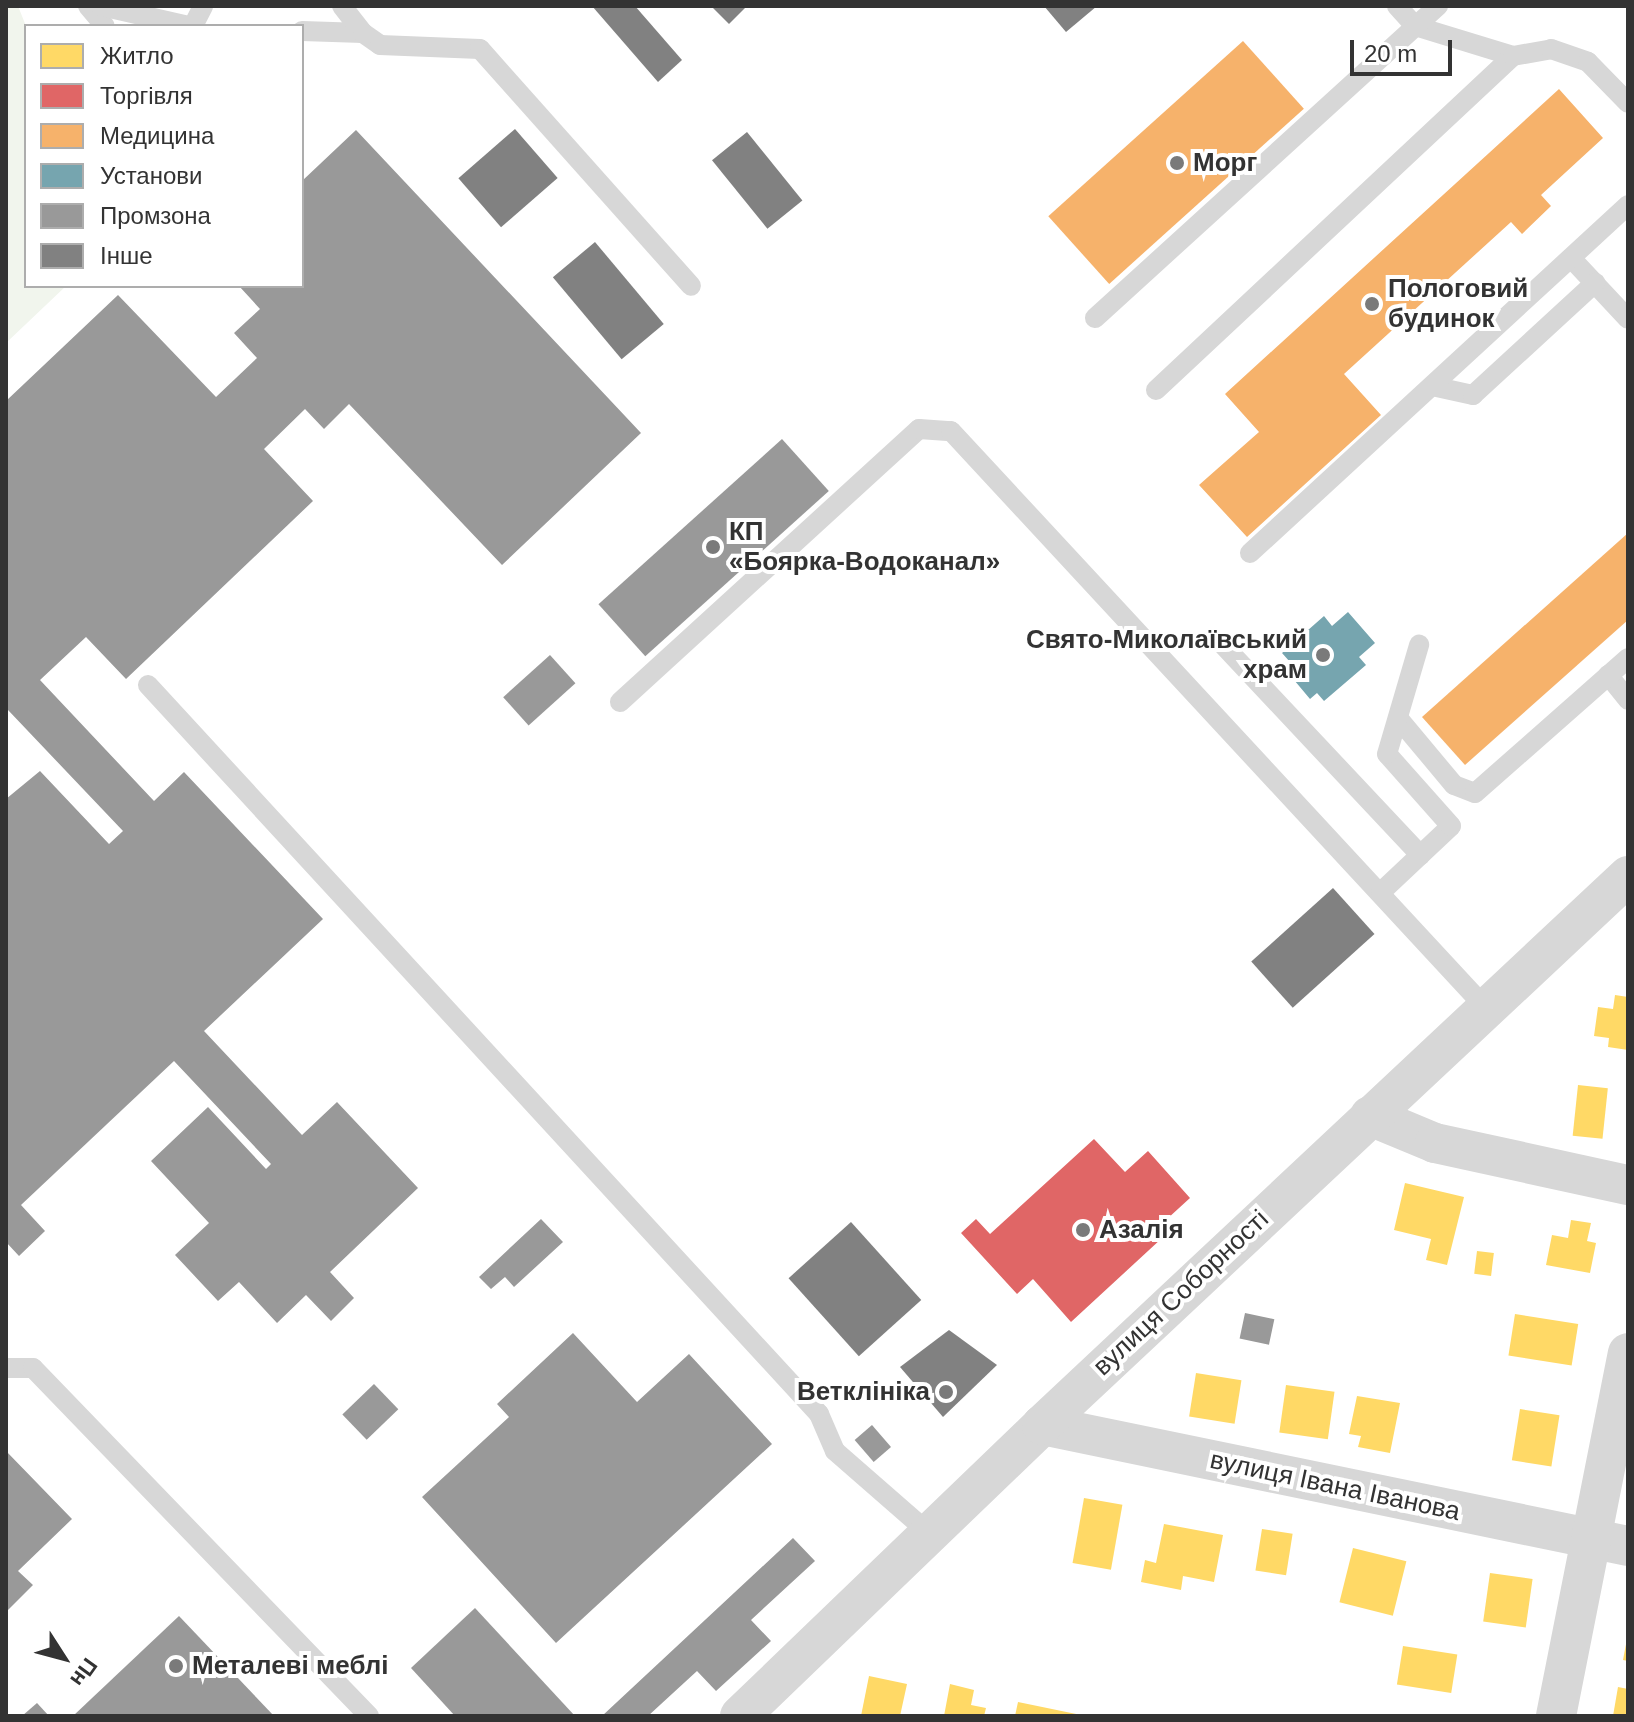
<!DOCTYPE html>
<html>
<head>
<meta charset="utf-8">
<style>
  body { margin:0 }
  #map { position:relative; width:1634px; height:1722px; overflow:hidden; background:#fff; font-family:Helvetica,sans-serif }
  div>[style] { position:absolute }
  .green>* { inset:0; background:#f1f5ed }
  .homes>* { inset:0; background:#ffd966; transform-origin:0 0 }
  .shops>* { inset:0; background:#e06666 }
  .health>* { inset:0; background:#f6b26b; transform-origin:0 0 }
  .public>* { inset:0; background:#76a5af }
  .industry>* { inset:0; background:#999; transform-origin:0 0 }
  .building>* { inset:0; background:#818181; transform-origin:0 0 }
  .service>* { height:20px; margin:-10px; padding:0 10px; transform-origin:10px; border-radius:10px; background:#d7d7d7 }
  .minor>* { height:40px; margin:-20px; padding:0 20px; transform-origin:20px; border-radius:20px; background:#d7d7d7 }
  .dots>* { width:22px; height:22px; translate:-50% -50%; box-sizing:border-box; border:4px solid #fff; border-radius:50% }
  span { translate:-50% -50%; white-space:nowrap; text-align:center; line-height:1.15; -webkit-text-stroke:8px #fff; paint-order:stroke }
  .poi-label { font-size:26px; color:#333; font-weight:700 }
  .left { translate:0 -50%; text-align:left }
  .right { translate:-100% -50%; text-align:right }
  .street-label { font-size:26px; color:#333 }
  .frame { position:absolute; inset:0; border:8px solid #333; pointer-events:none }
  .legend { position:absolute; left:24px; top:24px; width:280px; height:264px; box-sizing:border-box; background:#fff; border:2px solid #adadad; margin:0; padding:10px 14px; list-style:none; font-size:24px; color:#333 }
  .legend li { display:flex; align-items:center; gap:16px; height:40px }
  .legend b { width:40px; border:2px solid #adadad }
  .north { position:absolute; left:24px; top:1618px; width:80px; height:80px; -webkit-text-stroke:6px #fff; paint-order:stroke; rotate:126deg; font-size:22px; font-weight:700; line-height:32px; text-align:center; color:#333 }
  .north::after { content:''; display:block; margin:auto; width:28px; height:36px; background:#333; clip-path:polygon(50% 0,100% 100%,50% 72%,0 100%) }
  .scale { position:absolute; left:1350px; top:40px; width:102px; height:36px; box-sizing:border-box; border:4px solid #333; border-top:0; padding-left:10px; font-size:24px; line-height:28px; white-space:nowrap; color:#333; -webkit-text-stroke:6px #fff; paint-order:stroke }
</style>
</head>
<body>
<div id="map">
  <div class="green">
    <i style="clip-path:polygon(6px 6px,18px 6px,26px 26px,26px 286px,66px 286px,6px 343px)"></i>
  </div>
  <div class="homes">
    <i style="clip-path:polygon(1615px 995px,1628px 997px,1628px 1050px,1608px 1047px,1609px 1038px,1594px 1036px,1598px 1007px,1613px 1009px)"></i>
    <i style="left:1578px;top:1085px;width:30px;height:51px;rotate:6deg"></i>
    <i style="clip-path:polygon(1405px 1183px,1464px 1197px,1447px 1265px,1426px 1260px,1431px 1239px,1394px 1230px)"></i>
    <i style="clip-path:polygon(1571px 1220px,1591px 1223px,1587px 1241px,1596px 1243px,1590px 1273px,1546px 1265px,1552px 1235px,1568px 1238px)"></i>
    <i style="left:1477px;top:1251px;width:17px;height:23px;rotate:7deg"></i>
    <i style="left:1515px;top:1314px;width:64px;height:42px;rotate:9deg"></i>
    <i style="left:1196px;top:1373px;width:46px;height:44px;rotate:9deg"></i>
    <i style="left:1286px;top:1385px;width:49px;height:48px;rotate:8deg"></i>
    <i style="clip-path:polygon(1357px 1396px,1400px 1403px,1390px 1453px,1358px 1447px,1361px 1436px,1349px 1434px)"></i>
    <i style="left:1520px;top:1409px;width:40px;height:52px;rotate:9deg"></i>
    <i style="left:1084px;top:1498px;width:39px;height:66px;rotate:10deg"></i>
    <i style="clip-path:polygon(1164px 1524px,1223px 1535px,1214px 1582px,1183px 1576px,1181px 1590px,1141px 1582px,1145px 1560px,1156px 1563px)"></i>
    <i style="left:1262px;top:1529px;width:31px;height:42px;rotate:9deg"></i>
    <i style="left:1353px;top:1548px;width:55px;height:56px;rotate:14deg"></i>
    <i style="left:1490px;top:1573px;width:43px;height:49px;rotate:8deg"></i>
    <i style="clip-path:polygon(1627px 1639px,1628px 1640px,1628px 1661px,1623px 1660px)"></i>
    <i style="left:1403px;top:1646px;width:55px;height:39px;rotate:9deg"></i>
    <i style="clip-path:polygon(869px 1676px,907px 1684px,900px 1716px,861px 1716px)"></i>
    <i style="clip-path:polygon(950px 1684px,974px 1690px,971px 1705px,986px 1708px,984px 1716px,944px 1716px)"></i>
    <i style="clip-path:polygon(1618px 1687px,1628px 1689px,1628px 1716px,1613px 1716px)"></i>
    <i style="clip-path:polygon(1018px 1702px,1081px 1715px,1081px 1716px,1015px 1716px)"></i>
  </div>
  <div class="shops">
    <i style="clip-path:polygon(1094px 1139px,1125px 1172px,1148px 1151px,1190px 1198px,1167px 1219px,1174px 1227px,1071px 1322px,1033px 1279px,1017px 1294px,961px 1233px,976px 1219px,990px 1234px)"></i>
  </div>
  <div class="health">
    <i style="left:1243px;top:41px;width:91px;height:262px;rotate:48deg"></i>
    <i style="clip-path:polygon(1559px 89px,1603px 138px,1541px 195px,1551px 206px,1522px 234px,1511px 222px,1344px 374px,1381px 415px,1247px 537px,1199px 485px,1259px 432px,1225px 394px)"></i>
    <i style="clip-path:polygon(1628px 533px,1628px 620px,1465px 765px,1422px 717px)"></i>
  </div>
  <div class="public">
    <i style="clip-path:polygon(1348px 612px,1375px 643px,1359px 657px,1366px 665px,1324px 701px,1317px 693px,1310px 699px,1284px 668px,1290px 662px,1282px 653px,1324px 616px,1332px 626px)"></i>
  </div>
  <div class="industry">
    <i style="clip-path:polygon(356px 130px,641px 433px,502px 565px,349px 404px,324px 429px,305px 409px,264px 449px,313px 501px,126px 679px,86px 637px,40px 680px,154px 801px,184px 772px,323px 919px,204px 1031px,302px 1135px,337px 1102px,418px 1188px,330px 1272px,354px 1298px,331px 1321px,306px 1295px,277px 1323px,239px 1282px,218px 1301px,175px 1255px,209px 1223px,151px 1161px,208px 1107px,266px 1169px,271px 1164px,174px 1061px,21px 1205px,45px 1231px,19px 1256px,6px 1242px,6px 799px,40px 771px,109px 844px,123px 831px,8px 710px,6px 712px,6px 401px,118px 295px,216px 397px,257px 358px,234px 333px,260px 309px,239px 286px,302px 286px,302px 181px)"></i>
    <i style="left:782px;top:439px;width:70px;height:247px;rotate:48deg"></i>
    <i style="left:550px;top:655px;width:38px;height:63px;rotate:48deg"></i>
    <i style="clip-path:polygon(541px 1219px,563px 1242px,514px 1287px,505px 1277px,491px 1289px,479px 1277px)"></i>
    <i style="left:1245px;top:1313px;width:30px;height:26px;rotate:12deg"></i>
    <i style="clip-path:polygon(573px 1333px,637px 1402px,689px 1354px,772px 1444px,556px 1643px,422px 1497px,509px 1417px,497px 1404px)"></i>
    <i style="left:374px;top:1384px;width:35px;height:44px;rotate:46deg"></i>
    <i style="left:872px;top:1425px;width:29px;height:23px;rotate:49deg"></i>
    <i style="clip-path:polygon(6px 1451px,72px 1519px,18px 1571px,33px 1585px,6px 1612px)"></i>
    <i style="clip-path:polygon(793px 1538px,815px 1561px,751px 1620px,771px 1641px,716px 1691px,697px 1671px,648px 1716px,602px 1716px)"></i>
    <i style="clip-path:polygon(475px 1608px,575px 1716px,455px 1716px,411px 1668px)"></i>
    <i style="clip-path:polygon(179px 1616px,274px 1716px,73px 1716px)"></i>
    <i style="clip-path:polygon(37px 1703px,49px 1716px,22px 1716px)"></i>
  </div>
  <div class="building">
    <i style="clip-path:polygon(592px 6px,635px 6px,682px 60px,658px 82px)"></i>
    <i style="clip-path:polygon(711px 6px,747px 6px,729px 24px)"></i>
    <i style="clip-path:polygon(1044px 6px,1097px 6px,1066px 32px)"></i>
    <i style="left:515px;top:129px;width:65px;height:75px;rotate:49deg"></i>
    <i style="left:747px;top:132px;width:88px;height:45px;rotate:51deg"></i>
    <i style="left:595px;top:242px;width:107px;height:55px;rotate:50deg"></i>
    <i style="left:1333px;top:888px;width:62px;height:110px;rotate:48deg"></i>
    <i style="left:851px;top:1222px;width:105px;height:84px;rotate:48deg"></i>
    <i style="clip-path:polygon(949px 1330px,997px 1365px,943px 1417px,900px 1367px)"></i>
  </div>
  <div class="service">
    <i style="left:88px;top:6px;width:26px;rotate:50deg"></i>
    <i style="left:101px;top:6px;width:90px;rotate:12.8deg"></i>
    <i style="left:1397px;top:6px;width:27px;rotate:48deg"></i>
    <i style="left:1415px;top:26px;width:102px;rotate:17deg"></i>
    <i style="left:193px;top:26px;width:22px;rotate:-63deg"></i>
    <i style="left:302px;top:31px;width:61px;rotate:1.9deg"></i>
    <i style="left:363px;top:33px;width:34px;rotate:-128deg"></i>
    <i style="left:363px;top:33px;width:21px;rotate:35deg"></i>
    <i style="left:380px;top:45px;width:100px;rotate:2.3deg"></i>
    <i style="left:480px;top:49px;width:317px;rotate:48.3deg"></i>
    <i style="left:1571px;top:258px;width:83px;rotate:46.9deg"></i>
    <i style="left:1095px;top:318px;width:464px;rotate:-42.3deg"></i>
    <i style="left:1432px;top:386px;width:42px;rotate:12.4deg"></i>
    <i style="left:1473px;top:395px;width:166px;rotate:-42.6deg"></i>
    <i style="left:1156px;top:390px;width:489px;rotate:-43.1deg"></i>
    <i style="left:1513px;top:56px;width:39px;rotate:-10deg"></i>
    <i style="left:1551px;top:49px;width:39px;rotate:19deg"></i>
    <i style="left:1588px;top:62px;width:57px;rotate:45.7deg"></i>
    <i style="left:1250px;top:553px;width:514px;rotate:-42.63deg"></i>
    <i style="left:1224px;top:646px;width:287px;rotate:46.8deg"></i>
    <i style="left:1608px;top:675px;width:32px;rotate:51deg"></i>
    <i style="left:148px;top:685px;width:991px;rotate:47.37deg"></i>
    <i style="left:819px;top:1414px;width:40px;rotate:66.6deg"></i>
    <i style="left:835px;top:1451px;width:125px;rotate:41.1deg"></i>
    <i style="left:620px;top:702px;width:405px;rotate:-42.4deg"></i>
    <i style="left:919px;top:429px;width:32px;rotate:4deg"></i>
    <i style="left:951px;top:431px;width:785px;rotate:47.17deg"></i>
    <i style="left:1398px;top:718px;width:87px;rotate:50.1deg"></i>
    <i style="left:1454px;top:785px;width:22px;rotate:21deg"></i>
    <i style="left:1475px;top:793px;width:204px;rotate:-41.4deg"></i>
    <i style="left:1381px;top:892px;width:96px;rotate:-43.3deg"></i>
    <i style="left:1451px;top:826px;width:96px;rotate:-131.6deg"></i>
    <i style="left:1387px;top:754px;width:114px;rotate:-73.6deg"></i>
    <i style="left:6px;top:1368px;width:27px"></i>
    <i style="left:33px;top:1368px;width:484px;rotate:46deg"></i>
  </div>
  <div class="minor">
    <i style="left:1370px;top:1116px;width:70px;rotate:22.6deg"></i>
    <i style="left:1435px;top:1143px;width:198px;rotate:12.3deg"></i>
    <i style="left:1042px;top:1425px;width:598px;rotate:11.67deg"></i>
    <i style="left:740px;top:1716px;width:419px;rotate:-43.9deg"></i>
    <i style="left:1042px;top:1425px;width:803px;rotate:-43.13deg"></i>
    <i style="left:1556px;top:1716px;width:370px;rotate:-78.8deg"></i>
  </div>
  <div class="dots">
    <i style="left:1177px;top:163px;background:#7a7a7a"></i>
    <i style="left:1372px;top:304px;background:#7a7a7a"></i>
    <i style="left:713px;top:547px;background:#7a7a7a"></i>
    <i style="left:1323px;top:655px;background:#7a7a7a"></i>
    <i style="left:1083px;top:1230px;background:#7a7a7a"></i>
    <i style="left:946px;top:1392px;background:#7a7a7a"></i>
    <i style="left:176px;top:1666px;background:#7a7a7a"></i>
  </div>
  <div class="poi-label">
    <span class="left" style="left:1193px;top:163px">Морг</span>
    <span class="left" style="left:1388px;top:304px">Пологовий<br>будинок</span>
    <span class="left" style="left:729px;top:547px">КП<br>«Боярка-Водоканал»</span>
    <span class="right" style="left:1307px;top:655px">Свято-Миколаївський<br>храм</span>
    <span class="left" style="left:1099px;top:1230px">Азалія</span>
    <span class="right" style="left:930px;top:1392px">Ветклініка</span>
    <span class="left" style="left:192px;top:1666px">Металеві меблі</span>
  </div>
  <div class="street-label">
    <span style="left:1181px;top:1293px;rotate:-43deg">вулиця Соборності</span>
    <span style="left:1335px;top:1486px;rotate:12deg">вулиця Івана Іванова</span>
  </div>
  <div class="frame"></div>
  <ul class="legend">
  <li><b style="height:22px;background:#ffd966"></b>Житло</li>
  <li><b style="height:22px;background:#e06666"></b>Торгівля</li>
  <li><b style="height:22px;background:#f6b26b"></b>Медицина</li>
  <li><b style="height:22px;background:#76a5af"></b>Установи</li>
  <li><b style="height:22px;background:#999"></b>Промзона</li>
  <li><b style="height:22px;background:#818181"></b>Інше</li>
  </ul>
  <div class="north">Пн</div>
  <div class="scale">20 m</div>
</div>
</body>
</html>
